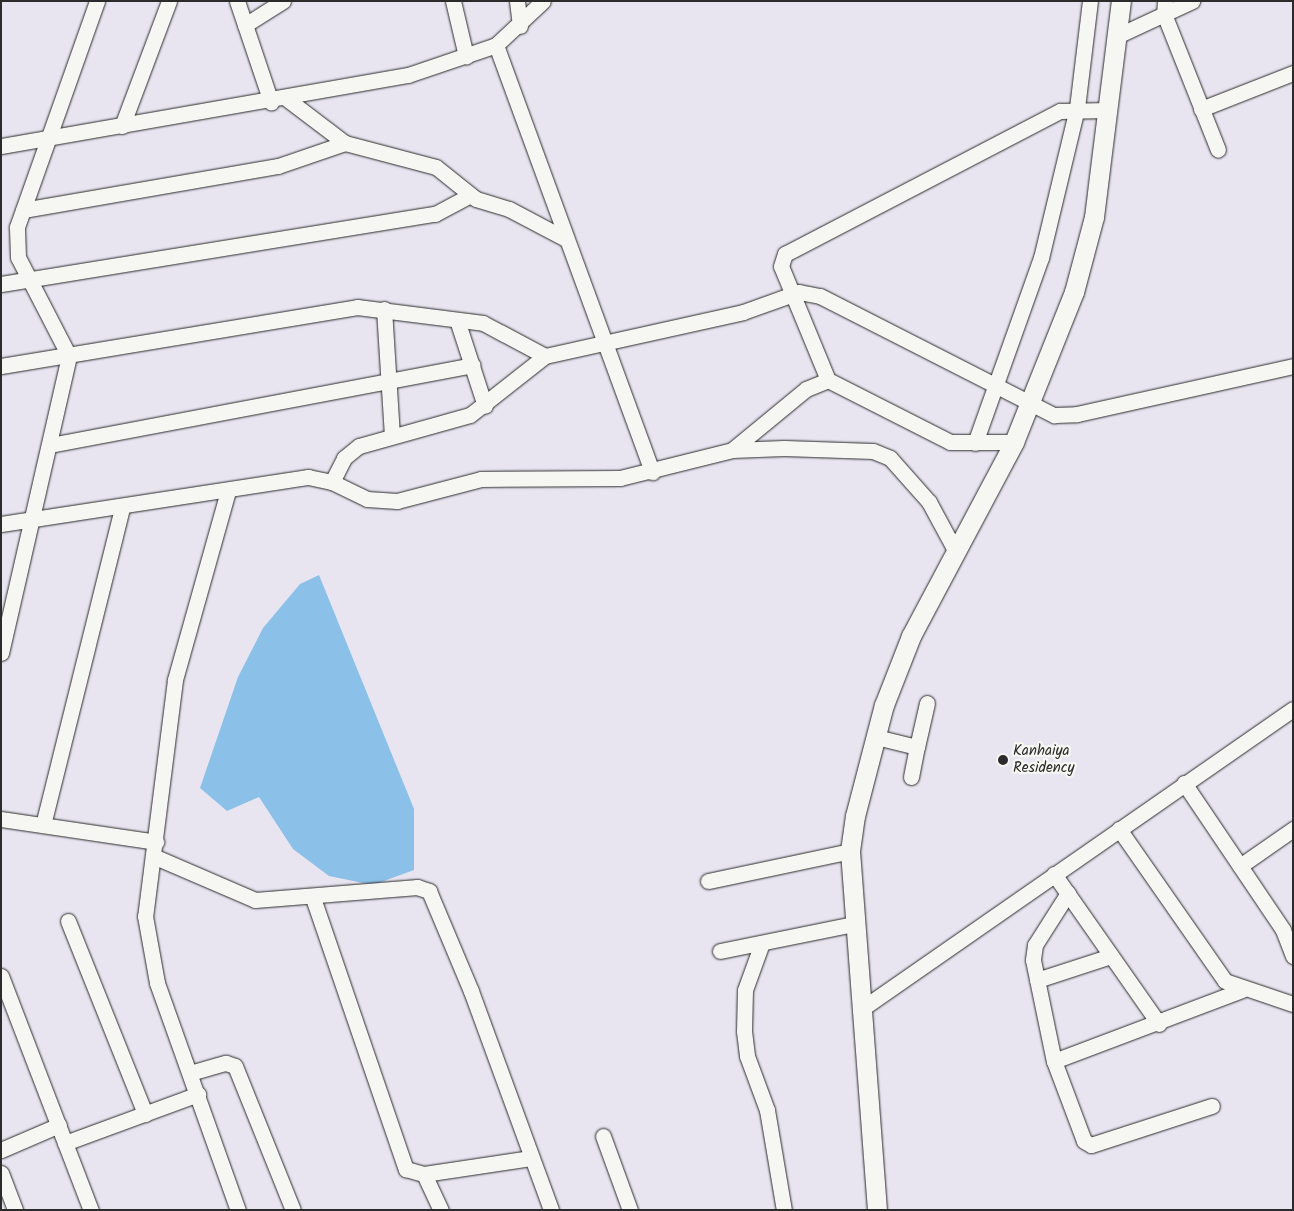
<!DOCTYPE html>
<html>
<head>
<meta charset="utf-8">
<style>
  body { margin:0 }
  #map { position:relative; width:1294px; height:1211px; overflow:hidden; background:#e8e5f1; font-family:Kalam,sans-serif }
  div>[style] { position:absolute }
  .water>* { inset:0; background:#8bc0e8 }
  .roads { filter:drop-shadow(0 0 1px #2b2b2b) drop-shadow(0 0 1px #2b2b2b) }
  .minor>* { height:15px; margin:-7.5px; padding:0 7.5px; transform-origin:7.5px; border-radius:7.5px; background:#f6f6f2 }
  .tertiary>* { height:19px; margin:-9.5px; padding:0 9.5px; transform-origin:9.5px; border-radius:9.5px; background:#f6f6f2 }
  .dots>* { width:14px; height:14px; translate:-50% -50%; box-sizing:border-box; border:2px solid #f6f6f2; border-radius:50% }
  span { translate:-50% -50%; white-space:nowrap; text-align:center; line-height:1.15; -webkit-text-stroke:4.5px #f6f6f2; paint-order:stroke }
  .poi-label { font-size:15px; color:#2b2b2b }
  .left { translate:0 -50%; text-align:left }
  .frame { position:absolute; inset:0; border:2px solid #2b2b2b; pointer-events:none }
</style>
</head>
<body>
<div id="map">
  <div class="water">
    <i style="clip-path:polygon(319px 575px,414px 809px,414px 870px,373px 885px,329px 876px,293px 849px,259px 797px,227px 811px,200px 788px,238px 677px,263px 628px,300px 584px)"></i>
  </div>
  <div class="roads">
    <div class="minor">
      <i style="left:237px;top:1px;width:107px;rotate:71.4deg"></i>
      <i style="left:453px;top:1px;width:57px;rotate:76.7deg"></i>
      <i style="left:517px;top:1px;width:25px;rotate:83deg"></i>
      <i style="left:1165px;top:1px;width:13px;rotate:94deg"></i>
      <i style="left:1164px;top:14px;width:146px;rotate:68.3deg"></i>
      <i style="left:245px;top:25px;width:45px;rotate:-32.3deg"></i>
      <i style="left:1117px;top:36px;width:83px;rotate:-25deg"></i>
      <i style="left:496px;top:45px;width:455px;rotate:69.9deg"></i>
      <i style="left:287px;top:99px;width:73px;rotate:37.2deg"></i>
      <i style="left:345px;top:143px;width:94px;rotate:14.8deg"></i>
      <i style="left:436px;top:167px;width:51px;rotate:38.7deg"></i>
      <i style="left:476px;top:199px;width:34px;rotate:17deg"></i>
      <i style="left:509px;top:209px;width:64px;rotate:27.8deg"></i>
      <i style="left:1201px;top:109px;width:99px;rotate:-21.4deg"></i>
      <i style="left:122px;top:126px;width:134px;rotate:-69.4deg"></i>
      <i style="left:1px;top:146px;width:413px;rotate:-9.9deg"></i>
      <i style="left:408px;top:75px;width:93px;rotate:-18.8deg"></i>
      <i style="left:496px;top:45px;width:64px;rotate:-43.1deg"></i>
      <i style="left:23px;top:210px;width:259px;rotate:-9.8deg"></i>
      <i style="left:278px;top:166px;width:71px;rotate:-18.9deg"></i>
      <i style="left:1px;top:284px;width:440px;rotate:-9.2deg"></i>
      <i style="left:435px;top:214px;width:40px;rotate:-28deg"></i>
      <i style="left:384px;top:309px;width:126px;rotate:86.4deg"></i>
      <i style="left:458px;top:323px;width:87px;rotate:72deg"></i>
      <i style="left:1px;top:366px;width:361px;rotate:-9.4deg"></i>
      <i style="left:357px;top:307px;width:127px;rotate:7.2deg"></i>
      <i style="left:483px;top:323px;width:70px;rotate:28deg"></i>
      <i style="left:828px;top:380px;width:123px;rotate:-112.4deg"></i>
      <i style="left:781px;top:266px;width:13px;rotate:-72deg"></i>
      <i style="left:785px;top:254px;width:310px;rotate:-27.5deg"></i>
      <i style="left:1060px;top:111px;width:48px;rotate:-1.2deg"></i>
      <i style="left:975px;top:443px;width:196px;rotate:-70.4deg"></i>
      <i style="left:1041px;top:258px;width:154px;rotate:-76.5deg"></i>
      <i style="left:1077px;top:108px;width:108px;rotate:-83.1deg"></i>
      <i style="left:50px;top:445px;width:430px;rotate:-10.7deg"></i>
      <i style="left:732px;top:450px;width:96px;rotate:-39.5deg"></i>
      <i style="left:806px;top:389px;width:24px;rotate:-22deg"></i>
      <i style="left:828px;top:380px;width:137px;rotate:26.9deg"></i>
      <i style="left:950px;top:442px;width:64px"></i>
      <i style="left:332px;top:482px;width:27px;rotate:-63deg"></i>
      <i style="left:344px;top:458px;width:19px;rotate:-39deg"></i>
      <i style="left:359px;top:446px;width:115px;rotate:-15.6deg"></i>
      <i style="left:470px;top:415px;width:95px;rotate:-38.2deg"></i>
      <i style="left:545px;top:356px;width:203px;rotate:-12.5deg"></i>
      <i style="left:743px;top:312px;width:59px;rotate:-19.7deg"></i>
      <i style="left:799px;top:292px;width:21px;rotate:11deg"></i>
      <i style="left:820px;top:296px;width:263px;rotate:27deg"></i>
      <i style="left:1054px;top:415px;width:23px;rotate:-2deg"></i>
      <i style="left:1077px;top:414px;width:221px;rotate:-12.5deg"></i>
      <i style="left:228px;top:491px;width:196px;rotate:105.7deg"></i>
      <i style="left:175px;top:680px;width:238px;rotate:97.2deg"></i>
      <i style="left:145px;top:916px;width:68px;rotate:79.8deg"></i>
      <i style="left:157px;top:983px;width:241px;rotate:70.4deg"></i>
      <i style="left:1px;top:524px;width:311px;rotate:-8.7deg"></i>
      <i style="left:308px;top:477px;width:25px;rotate:12deg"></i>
      <i style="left:332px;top:482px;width:39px;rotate:26deg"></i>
      <i style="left:367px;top:499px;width:30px;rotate:4deg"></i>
      <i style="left:397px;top:501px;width:87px;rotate:-14.7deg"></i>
      <i style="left:481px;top:479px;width:139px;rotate:-0.4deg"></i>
      <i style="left:620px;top:478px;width:115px;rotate:-14deg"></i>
      <i style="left:732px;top:450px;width:52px;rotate:-2.2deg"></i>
      <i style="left:784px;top:448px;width:89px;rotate:1.9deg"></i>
      <i style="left:873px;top:451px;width:18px;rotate:22deg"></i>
      <i style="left:890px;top:458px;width:59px;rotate:48.4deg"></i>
      <i style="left:929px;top:502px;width:57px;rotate:61.6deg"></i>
      <i style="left:1px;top:653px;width:305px;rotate:-77.1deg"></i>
      <i style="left:69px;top:356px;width:111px;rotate:-117.3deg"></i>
      <i style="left:18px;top:257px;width:30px;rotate:-92deg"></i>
      <i style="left:17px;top:227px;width:240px;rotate:-70.5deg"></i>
      <i style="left:876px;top:737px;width:42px;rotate:13.7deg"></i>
      <i style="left:917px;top:747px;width:45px;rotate:-77.2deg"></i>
      <i style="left:911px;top:777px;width:31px;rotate:-79deg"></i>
      <i style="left:1184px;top:783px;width:177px;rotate:56deg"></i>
      <i style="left:1283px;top:930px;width:28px;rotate:69deg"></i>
      <i style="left:1px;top:819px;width:157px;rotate:8.4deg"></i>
      <i style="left:43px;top:825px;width:327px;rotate:-76deg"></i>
      <i style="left:1119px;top:829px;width:185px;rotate:55.1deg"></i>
      <i style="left:1225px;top:981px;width:72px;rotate:18.7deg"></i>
      <i style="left:153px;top:856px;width:111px;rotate:23.3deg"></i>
      <i style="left:255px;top:900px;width:163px;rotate:-4.6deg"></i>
      <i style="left:417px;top:887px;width:13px;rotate:18deg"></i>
      <i style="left:429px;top:891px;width:108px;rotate:67.2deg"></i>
      <i style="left:471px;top:991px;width:233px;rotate:69.9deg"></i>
      <i style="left:1240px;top:866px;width:65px;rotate:-34.9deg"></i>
      <i style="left:1054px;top:874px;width:183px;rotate:55deg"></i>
      <i style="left:708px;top:881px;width:145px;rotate:-11.9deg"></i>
      <i style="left:1068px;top:893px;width:62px;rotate:122.4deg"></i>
      <i style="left:1035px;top:945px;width:15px;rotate:98deg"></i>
      <i style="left:1033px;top:960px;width:103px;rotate:78.3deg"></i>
      <i style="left:1054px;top:1061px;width:85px;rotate:69.4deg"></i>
      <i style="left:1084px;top:1141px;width:8px;rotate:30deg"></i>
      <i style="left:1091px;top:1145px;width:127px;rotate:-17.9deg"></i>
      <i style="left:313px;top:898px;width:287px;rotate:71.1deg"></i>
      <i style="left:406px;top:1169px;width:19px;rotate:16deg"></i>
      <i style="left:424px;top:1174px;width:108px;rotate:-8.5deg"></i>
      <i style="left:68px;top:921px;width:208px;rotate:68.2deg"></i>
      <i style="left:762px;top:943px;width:50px;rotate:109.9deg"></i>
      <i style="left:745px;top:990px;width:41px;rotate:91.4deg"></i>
      <i style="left:744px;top:1031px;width:25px;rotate:83deg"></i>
      <i style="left:747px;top:1056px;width:58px;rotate:69.7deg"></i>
      <i style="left:767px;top:1110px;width:101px;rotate:80.4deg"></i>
      <i style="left:720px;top:951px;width:137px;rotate:-11.4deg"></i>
      <i style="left:1px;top:976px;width:251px;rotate:69deg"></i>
      <i style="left:1037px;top:980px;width:78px;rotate:-18deg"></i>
      <i style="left:860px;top:1010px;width:527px;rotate:-34.81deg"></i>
      <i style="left:1054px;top:1061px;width:201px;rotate:-20.7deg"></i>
      <i style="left:190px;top:1073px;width:37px;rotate:-16deg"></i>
      <i style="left:226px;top:1063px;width:9px;rotate:18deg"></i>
      <i style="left:235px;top:1066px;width:155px;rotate:68.1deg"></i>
      <i style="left:603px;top:1136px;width:79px;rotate:70deg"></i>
      <i style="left:65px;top:1143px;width:142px;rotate:-20.2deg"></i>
      <i style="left:1px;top:1150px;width:63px;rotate:-23.3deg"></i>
      <i style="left:1px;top:1173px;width:40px;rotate:69deg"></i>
      <i style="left:424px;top:1174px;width:40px;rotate:65deg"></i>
    </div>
    <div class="tertiary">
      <i style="left:877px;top:1210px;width:360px;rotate:-94.3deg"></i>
      <i style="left:850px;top:851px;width:35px;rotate:-82deg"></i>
      <i style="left:855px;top:816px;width:115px;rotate:-75.4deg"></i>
      <i style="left:884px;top:705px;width:74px;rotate:-68.6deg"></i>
      <i style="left:911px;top:636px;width:220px;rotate:-62deg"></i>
      <i style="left:1014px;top:442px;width:162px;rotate:-68.2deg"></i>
      <i style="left:1074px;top:292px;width:78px;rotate:-75.1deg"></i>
      <i style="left:1094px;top:217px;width:218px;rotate:-82.9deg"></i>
    </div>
  </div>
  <div class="dots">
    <i style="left:1003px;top:760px;background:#2b2b2b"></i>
  </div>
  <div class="poi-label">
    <span class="left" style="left:1013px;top:760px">Kanhaiya<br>Residency</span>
  </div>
  <div class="frame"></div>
</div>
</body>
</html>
